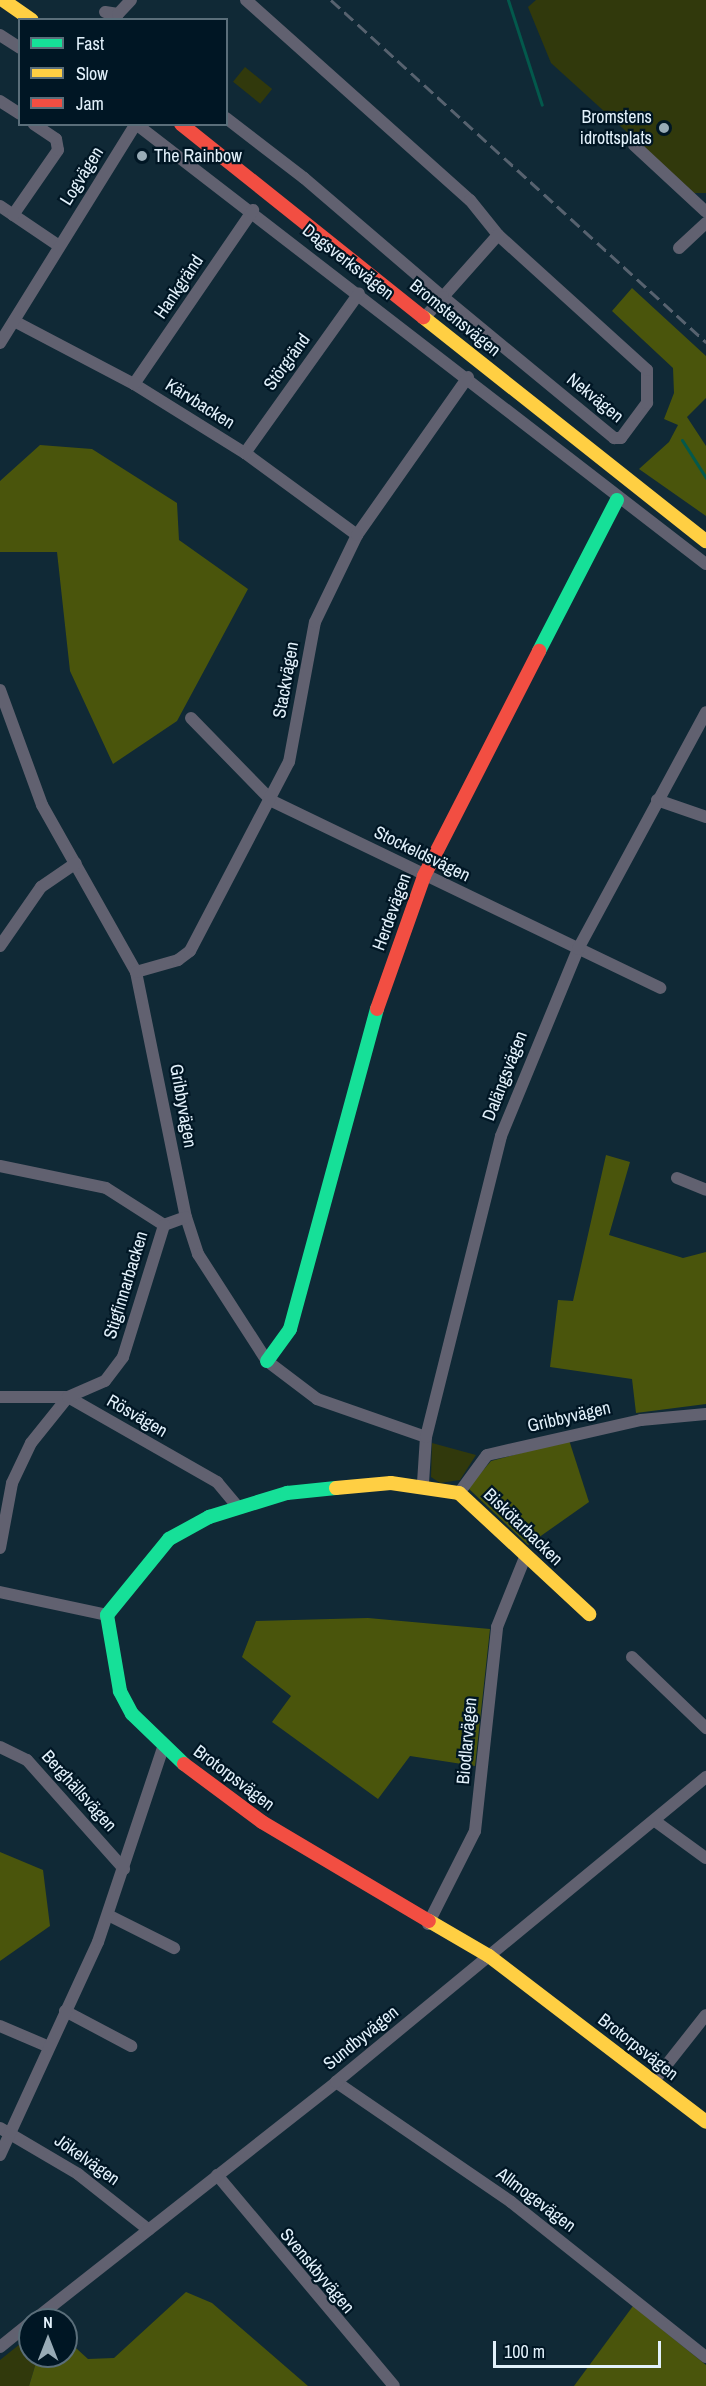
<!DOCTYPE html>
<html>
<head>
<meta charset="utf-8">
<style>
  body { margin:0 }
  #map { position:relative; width:706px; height:2386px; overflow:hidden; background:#102936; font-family:"Archivo Narrow",sans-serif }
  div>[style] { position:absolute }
  .green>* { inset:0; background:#31390c; transform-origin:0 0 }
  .forest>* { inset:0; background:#4a550c }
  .stream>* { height:3px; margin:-1.5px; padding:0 1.5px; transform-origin:1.5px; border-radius:1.5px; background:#03594c }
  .street>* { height:12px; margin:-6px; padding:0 6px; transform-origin:6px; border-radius:6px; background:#616170 }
  .fast>* { height:14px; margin:-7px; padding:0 7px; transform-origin:7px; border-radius:7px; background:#16e098 }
  .slow>* { height:14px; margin:-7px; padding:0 7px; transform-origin:7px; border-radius:7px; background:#ffcf43 }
  .jam>* { height:14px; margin:-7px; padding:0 7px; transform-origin:7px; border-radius:7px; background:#f24e42 }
  .rail>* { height:3px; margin-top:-1.5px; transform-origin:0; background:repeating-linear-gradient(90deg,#57626f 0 12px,transparent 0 18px) }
  .dots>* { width:16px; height:16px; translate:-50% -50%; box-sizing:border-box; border:3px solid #001624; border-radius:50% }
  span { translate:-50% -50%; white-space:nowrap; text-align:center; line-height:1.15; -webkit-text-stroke:4.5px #001624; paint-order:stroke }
  .poi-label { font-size:18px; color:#e2f1fb }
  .right { translate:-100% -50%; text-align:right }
  .left { translate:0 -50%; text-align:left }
  .street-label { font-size:18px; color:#e2f1fb }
  .legend { position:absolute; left:18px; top:18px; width:210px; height:108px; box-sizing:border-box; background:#001624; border:2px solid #5a6e7a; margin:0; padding:8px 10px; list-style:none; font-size:18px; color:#e2f1fb }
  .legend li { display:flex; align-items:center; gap:12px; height:30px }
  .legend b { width:30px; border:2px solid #5a6e7a }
  .north { position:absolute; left:18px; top:2308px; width:60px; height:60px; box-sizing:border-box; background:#001624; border:2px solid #5a6e7a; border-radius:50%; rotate:0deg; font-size:16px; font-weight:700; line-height:24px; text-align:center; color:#e2f1fb }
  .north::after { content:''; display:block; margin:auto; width:21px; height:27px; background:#98abb6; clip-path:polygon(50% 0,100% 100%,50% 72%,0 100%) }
  .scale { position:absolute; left:493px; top:2341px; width:168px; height:27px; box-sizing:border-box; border:3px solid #e2f1fb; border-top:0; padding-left:8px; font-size:18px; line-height:21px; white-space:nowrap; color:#e2f1fb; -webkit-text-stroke:4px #001624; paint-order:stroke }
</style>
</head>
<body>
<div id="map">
  <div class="green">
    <i style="clip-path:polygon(536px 0,706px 0,706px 193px,694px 193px,551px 63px,528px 7px)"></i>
    <i style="left:245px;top:67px;width:35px;height:19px;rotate:39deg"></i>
    <i style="clip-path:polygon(432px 1443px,476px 1455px,460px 1480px,440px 1483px,431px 1477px)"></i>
    <i style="clip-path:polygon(30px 2336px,30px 2356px,38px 2356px,29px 2386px,0 2386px,0 2360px)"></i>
  </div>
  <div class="forest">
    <i style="clip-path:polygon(632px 288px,706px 356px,706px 398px,687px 417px,706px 446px,706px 516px,639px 469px,669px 442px,678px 425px,664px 419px,674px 393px,673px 368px,612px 311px)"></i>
    <i style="clip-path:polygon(40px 445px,92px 449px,177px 503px,179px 540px,248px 589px,177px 721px,113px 764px,70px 671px,57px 552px,0 552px,0 481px)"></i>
    <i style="clip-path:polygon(606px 1155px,630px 1162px,609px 1235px,683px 1258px,706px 1252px,706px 1404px,636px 1413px,632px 1379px,550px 1367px,558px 1300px,573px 1301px)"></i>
    <i style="clip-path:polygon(569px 1440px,589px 1502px,528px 1545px,468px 1488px,491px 1461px)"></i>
    <i style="clip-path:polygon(368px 1618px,490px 1629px,475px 1766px,410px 1756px,378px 1799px,272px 1722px,291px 1696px,242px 1657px,256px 1621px)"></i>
    <i style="clip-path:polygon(0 1852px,43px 1870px,50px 1926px,0 1961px)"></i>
    <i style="clip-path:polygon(186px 2292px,212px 2303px,308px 2386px,29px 2386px,38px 2356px,66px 2356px,66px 2339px,88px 2359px,114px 2358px)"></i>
    <i style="clip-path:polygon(633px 2306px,706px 2365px,706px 2386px,574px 2386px)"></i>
  </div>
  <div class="stream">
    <i style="left:508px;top:0;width:110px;rotate:72.1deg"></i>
    <i style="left:682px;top:440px;width:45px;rotate:57.7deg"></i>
  </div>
  <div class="street">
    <i style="left:246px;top:0;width:300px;rotate:41.8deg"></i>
    <i style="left:470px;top:200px;width:45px;rotate:51.3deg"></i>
    <i style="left:105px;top:12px;width:13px;rotate:9deg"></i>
    <i style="left:118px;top:14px;width:19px;rotate:-47deg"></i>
    <i style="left:0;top:35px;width:24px;rotate:33deg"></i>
    <i style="left:0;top:101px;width:24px;rotate:33deg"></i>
    <i style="left:226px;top:118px;width:98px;rotate:37.6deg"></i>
    <i style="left:304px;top:178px;width:183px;rotate:40.6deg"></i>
    <i style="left:443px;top:297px;width:222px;rotate:39.5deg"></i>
    <i style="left:614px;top:438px;width:7px"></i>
    <i style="left:621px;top:438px;width:44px;rotate:-53.4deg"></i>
    <i style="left:647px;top:403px;width:33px;rotate:-90deg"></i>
    <i style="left:647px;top:370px;width:201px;rotate:-137.8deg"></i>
    <i style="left:498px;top:235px;width:83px;rotate:131.6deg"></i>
    <i style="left:443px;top:297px;width:9px;rotate:131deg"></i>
    <i style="left:437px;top:304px;width:18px;rotate:133deg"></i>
    <i style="left:136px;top:124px;width:720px;rotate:37.67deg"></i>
    <i style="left:634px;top:145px;width:98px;rotate:42.9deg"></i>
    <i style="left:0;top:206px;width:71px;rotate:34.1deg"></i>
    <i style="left:13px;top:215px;width:79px;rotate:-55.3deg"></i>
    <i style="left:58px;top:150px;width:11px;rotate:-100deg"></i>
    <i style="left:56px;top:139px;width:27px;rotate:-146deg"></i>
    <i style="left:679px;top:248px;width:37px;rotate:-43deg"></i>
    <i style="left:14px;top:321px;width:136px;rotate:27.7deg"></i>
    <i style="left:134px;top:384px;width:131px;rotate:31.9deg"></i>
    <i style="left:245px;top:453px;width:139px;rotate:36.2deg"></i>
    <i style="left:0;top:343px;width:258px;rotate:-58.2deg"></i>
    <i style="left:134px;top:384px;width:211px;rotate:-55.6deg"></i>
    <i style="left:245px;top:453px;width:196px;rotate:-54.5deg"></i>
    <i style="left:0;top:690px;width:122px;rotate:69.9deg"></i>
    <i style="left:42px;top:805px;width:192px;rotate:60.6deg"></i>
    <i style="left:136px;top:972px;width:250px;rotate:78.5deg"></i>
    <i style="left:186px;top:1217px;width:39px;rotate:72deg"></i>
    <i style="left:198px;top:1254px;width:127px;rotate:57.2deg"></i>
    <i style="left:267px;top:1361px;width:63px;rotate:37.2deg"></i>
    <i style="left:317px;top:1399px;width:115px;rotate:19.2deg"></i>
    <i style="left:191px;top:718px;width:116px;rotate:45.7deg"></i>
    <i style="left:272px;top:801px;width:431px;rotate:25.7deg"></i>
    <i style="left:657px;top:800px;width:52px;rotate:19.1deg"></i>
    <i style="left:0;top:946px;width:72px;rotate:-55.2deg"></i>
    <i style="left:41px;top:887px;width:42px;rotate:-34.4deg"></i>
    <i style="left:136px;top:972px;width:44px;rotate:-15.9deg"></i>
    <i style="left:178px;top:960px;width:15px;rotate:-37deg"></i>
    <i style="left:190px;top:951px;width:213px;rotate:-62.4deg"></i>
    <i style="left:289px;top:762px;width:142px;rotate:-79.5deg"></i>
    <i style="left:315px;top:622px;width:97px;rotate:-64.2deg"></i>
    <i style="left:357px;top:535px;width:193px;rotate:-54.9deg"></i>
    <i style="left:0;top:1166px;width:108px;rotate:11.7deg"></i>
    <i style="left:106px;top:1188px;width:69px;rotate:32.5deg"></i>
    <i style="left:164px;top:1225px;width:23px;rotate:-20deg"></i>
    <i style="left:677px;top:1178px;width:31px;rotate:22deg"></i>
    <i style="left:0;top:1397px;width:68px"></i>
    <i style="left:68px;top:1397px;width:172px;rotate:29.7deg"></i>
    <i style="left:217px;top:1482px;width:34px;rotate:50deg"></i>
    <i style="left:423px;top:1483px;width:46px;rotate:-86.3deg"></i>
    <i style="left:426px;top:1437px;width:310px;rotate:-76deg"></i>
    <i style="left:501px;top:1136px;width:202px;rotate:-67.6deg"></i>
    <i style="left:578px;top:949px;width:269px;rotate:-61.6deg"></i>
    <i style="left:459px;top:1493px;width:47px;rotate:-53.6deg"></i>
    <i style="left:487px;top:1455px;width:158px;rotate:-12.8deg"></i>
    <i style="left:641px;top:1420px;width:65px;rotate:-5.3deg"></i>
    <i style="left:0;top:1548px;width:66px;rotate:-79.5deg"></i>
    <i style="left:12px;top:1483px;width:44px;rotate:-64.6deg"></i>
    <i style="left:31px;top:1443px;width:59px;rotate:-51.2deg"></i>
    <i style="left:68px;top:1397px;width:40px;rotate:-23.4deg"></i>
    <i style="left:105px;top:1381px;width:30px;rotate:-53deg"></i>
    <i style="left:123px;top:1357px;width:138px;rotate:-72.7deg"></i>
    <i style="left:0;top:1592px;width:109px;rotate:12.1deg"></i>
    <i style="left:632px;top:1657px;width:103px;rotate:43.8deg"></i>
    <i style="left:0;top:1747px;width:30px;rotate:26deg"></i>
    <i style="left:27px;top:1760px;width:146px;rotate:48.3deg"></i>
    <i style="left:655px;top:1821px;width:63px;rotate:36deg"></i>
    <i style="left:108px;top:1915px;width:74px;rotate:26.6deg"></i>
    <i style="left:428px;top:1924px;width:104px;rotate:-63.2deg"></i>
    <i style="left:475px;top:1831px;width:205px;rotate:-83.8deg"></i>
    <i style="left:497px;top:1627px;width:78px;rotate:-68.1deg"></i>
    <i style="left:65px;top:2011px;width:75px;rotate:27.9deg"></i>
    <i style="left:0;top:2026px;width:51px;rotate:23.1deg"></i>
    <i style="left:336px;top:2082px;width:212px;rotate:34.4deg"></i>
    <i style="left:511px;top:2202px;width:249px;rotate:38.5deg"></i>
    <i style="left:653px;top:2082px;width:85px;rotate:-51.7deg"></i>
    <i style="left:0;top:2128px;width:91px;rotate:30.5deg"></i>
    <i style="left:78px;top:2174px;width:90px;rotate:38.3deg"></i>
    <i style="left:0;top:2155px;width:234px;rotate:-65.3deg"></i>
    <i style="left:98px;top:1942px;width:205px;rotate:-71.5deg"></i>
    <i style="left:217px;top:2175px;width:275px;rotate:50deg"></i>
    <i style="left:34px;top:2320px;width:385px;rotate:-38.2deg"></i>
    <i style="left:336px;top:2082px;width:480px;rotate:-39.5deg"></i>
    <i style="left:0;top:2347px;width:38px;rotate:-39deg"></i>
  </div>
  <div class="fast">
    <i style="left:539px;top:651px;width:170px;rotate:-62.7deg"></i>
    <i style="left:267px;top:1361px;width:39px;rotate:-54deg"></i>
    <i style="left:290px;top:1329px;width:332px;rotate:-74.8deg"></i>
    <i style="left:184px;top:1764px;width:72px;rotate:-136.1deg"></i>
    <i style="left:132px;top:1714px;width:26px;rotate:-118deg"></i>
    <i style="left:120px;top:1691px;width:77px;rotate:-99.7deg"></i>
    <i style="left:107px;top:1615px;width:98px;rotate:-50.8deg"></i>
    <i style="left:169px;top:1539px;width:46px;rotate:-28.8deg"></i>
    <i style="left:209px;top:1517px;width:82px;rotate:-17.1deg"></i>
    <i style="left:287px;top:1493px;width:49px;rotate:-5.8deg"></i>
  </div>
  <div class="slow">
    <i style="left:3px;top:0;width:35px;rotate:35deg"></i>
    <i style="left:423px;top:317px;width:361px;rotate:38.4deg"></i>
    <i style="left:336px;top:1488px;width:55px;rotate:-5.2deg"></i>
    <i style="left:391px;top:1483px;width:69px;rotate:8.4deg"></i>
    <i style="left:459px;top:1493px;width:178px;rotate:42.9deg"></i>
    <i style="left:429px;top:1921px;width:69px;rotate:30.3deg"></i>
    <i style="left:489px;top:1956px;width:273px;rotate:37.4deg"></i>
  </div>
  <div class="jam">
    <i style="left:181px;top:124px;width:310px;rotate:38.6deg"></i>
    <i style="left:377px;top:1009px;width:141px;rotate:-70.5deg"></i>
    <i style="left:424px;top:876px;width:253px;rotate:-62.9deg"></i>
    <i style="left:184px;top:1764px;width:97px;rotate:36.6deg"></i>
    <i style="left:262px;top:1822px;width:194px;rotate:30.7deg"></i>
  </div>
  <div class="rail">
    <i style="left:331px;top:0;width:508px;rotate:42.36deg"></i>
  </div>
  <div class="dots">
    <i style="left:664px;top:128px;background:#98abb6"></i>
    <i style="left:142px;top:156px;background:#98abb6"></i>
  </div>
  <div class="poi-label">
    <span class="right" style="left:652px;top:128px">Bromstens<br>idrottsplats</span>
    <span class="left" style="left:154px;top:156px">The Rainbow</span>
  </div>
  <div class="street-label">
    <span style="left:82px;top:176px;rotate:-58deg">Logvägen</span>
    <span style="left:348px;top:262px;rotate:38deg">Dagsverksvägen</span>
    <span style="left:179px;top:287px;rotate:-56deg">Hankgränd</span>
    <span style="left:455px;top:318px;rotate:39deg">Bromstensvägen</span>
    <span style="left:287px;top:362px;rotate:-54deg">Störgränd</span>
    <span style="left:595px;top:398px;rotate:39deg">Nekvägen</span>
    <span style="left:200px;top:404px;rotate:32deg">Kärvbacken</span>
    <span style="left:286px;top:680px;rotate:-80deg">Stackvägen</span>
    <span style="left:422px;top:854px;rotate:26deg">Stockeldsvägen</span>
    <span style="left:392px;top:912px;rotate:-70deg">Herdevägen</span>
    <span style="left:505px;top:1076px;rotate:-69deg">Dalängsvägen</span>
    <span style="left:183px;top:1106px;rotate:80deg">Gribbyvägen</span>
    <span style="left:126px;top:1285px;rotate:-73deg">Stigfinnarbacken</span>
    <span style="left:137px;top:1416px;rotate:30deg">Rösvägen</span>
    <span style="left:569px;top:1417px;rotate:-13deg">Gribbyvägen</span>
    <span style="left:523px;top:1527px;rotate:44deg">Biskötarbacken</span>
    <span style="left:467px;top:1741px;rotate:-85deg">Biodlarvägen</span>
    <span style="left:234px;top:1778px;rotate:37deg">Brotorpsvägen</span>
    <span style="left:79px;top:1791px;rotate:48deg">Berghällsvägen</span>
    <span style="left:361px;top:2038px;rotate:-39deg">Sundbyvägen</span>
    <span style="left:638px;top:2047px;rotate:38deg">Brotorpsvägen</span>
    <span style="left:87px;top:2160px;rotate:35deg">Jökelvägen</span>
    <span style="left:536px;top:2200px;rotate:37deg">Allmogevägen</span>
    <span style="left:317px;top:2271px;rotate:50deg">Svenskbyvägen</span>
  </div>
  <ul class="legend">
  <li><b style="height:8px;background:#16e098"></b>Fast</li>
  <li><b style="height:8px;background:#ffcf43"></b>Slow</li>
  <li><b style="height:8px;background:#f24e42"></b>Jam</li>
  </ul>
  <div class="north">N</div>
  <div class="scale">100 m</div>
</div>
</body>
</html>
